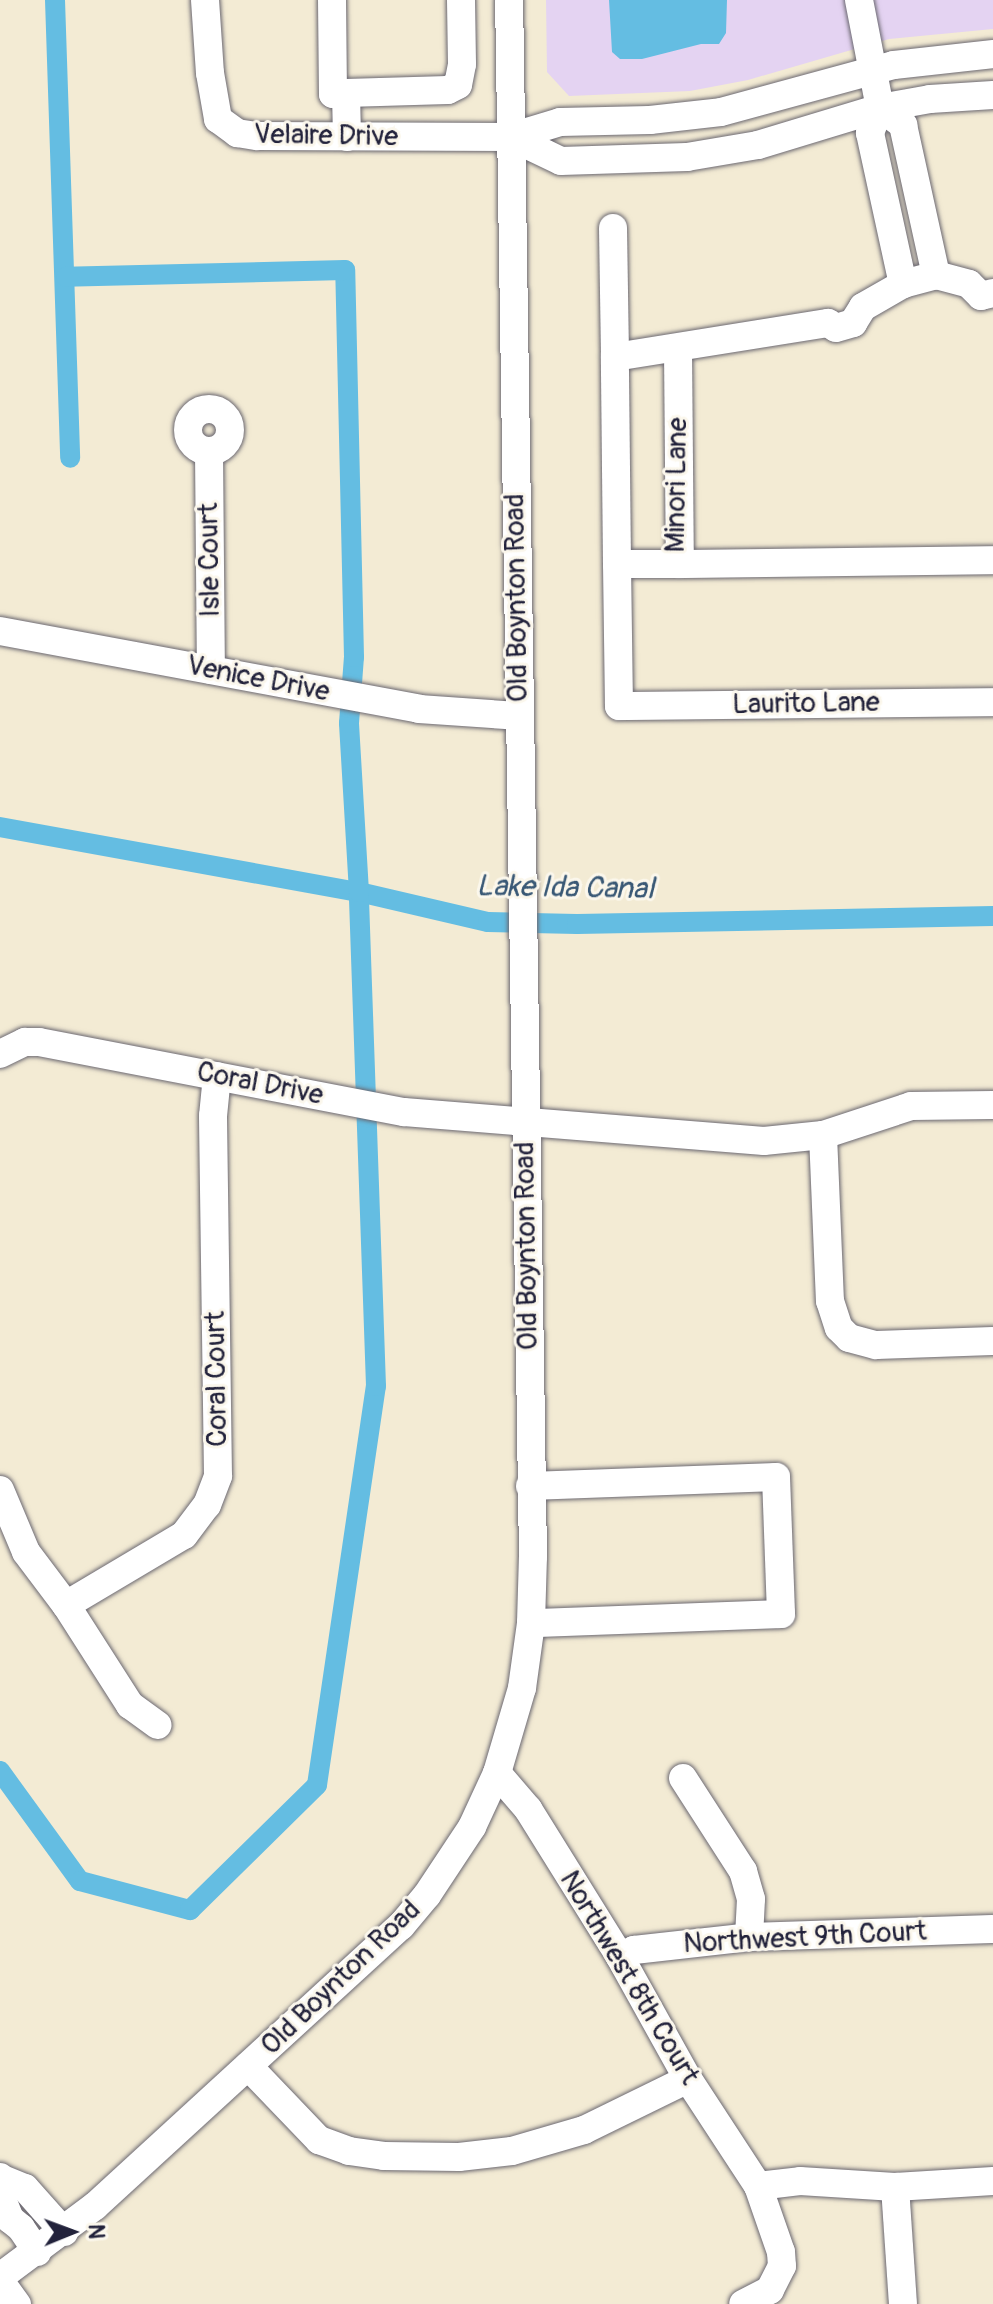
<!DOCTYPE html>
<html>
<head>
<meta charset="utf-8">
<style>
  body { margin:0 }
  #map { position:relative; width:993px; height:2304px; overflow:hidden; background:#f3ebd4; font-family:Pangolin,sans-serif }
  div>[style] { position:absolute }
  .built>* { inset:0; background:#e4d3f2 }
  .water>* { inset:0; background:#64bde2 }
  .canal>* { height:20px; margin:-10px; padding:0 10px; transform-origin:10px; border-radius:10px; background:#64bde2 }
  .roads { filter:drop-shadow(0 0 2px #6b6871) drop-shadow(0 0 2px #6b6871) }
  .minor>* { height:28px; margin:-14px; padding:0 14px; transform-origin:14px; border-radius:14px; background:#fff }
  .minor>.ring { margin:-14px; padding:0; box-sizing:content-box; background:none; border:28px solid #fff; border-radius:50% }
  span { translate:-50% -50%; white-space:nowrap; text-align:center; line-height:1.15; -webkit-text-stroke:6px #fbf7ec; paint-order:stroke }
  .street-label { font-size:28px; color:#22223b }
  .water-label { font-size:30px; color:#395875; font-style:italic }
  .north { position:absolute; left:32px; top:2192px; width:80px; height:80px; -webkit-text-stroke:6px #fbf7ec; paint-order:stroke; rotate:89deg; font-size:22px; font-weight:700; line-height:32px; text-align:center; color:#22223b }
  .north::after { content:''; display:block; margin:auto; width:28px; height:36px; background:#22223b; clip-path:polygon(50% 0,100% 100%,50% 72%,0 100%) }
</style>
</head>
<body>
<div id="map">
  <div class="built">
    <i style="clip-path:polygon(546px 0,993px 0,993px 29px,889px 39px,748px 80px,690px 91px,569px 96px,547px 72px)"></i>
  </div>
  <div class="water">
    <i style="clip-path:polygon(609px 0,727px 0,726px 33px,719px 44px,701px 44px,642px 59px,620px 59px,612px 52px)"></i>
  </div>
  <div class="canal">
    <i style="left:55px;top:0;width:458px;rotate:88.1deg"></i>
    <i style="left:0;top:827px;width:365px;rotate:10.3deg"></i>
    <i style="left:359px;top:892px;width:132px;rotate:13.1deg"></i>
    <i style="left:488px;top:922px;width:89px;rotate:1.3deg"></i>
    <i style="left:577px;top:924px;width:416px;rotate:-1.1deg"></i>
    <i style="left:0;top:1771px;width:136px;rotate:54deg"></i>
    <i style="left:80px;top:1881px;width:114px;rotate:14.8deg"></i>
    <i style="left:190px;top:1910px;width:178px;rotate:-44.5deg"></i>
    <i style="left:317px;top:1785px;width:403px;rotate:-81.6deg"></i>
    <i style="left:376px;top:1386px;width:494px;rotate:-92deg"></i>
    <i style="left:359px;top:892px;width:169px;rotate:-93.4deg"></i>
    <i style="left:349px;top:723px;width:66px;rotate:-85.7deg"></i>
    <i style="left:354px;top:657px;width:387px;rotate:-91.3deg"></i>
    <i style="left:345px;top:270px;width:279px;rotate:178.6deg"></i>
  </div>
  <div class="roads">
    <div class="minor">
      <i style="left:205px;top:0;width:73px;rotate:86.1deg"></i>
      <i style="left:210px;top:73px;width:47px;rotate:80.1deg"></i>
      <i style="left:218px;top:119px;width:24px;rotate:36deg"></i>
      <i style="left:237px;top:133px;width:20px;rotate:9deg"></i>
      <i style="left:257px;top:136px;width:254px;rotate:0.2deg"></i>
      <i style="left:511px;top:137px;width:51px;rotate:-17deg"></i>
      <i style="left:560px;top:122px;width:90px;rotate:-1.3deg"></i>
      <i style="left:650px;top:120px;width:71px;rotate:-6.4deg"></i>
      <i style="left:721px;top:112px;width:179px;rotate:-15.2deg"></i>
      <i style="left:894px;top:65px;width:100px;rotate:-6.3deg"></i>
      <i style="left:332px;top:0;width:94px;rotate:89.4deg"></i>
      <i style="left:333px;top:94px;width:13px;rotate:-4deg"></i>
      <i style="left:859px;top:0;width:110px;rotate:79deg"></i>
      <i style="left:880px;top:108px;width:27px;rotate:112deg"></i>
      <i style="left:870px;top:133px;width:155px;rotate:77.7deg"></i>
      <i style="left:880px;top:108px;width:29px;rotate:36deg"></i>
      <i style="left:903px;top:125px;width:154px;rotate:77.6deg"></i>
      <i style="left:347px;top:137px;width:44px;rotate:-91.3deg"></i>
      <i style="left:346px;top:93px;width:102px;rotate:-1.7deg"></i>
      <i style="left:448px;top:90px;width:11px;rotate:-27deg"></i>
      <i style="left:458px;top:85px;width:21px;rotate:-79deg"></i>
      <i style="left:462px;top:64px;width:64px;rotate:-90.9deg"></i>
      <i style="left:511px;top:137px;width:55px;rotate:25.6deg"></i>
      <i style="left:561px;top:161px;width:126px;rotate:-1.8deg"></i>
      <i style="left:687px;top:157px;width:72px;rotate:-9.6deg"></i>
      <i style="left:758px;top:145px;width:127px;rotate:-16.9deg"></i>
      <i style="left:880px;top:108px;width:51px;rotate:-10.2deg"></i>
      <i style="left:930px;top:99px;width:63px;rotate:-3.6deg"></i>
      <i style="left:613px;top:228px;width:129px;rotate:89.1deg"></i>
      <i style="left:678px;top:349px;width:215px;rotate:89.5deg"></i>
      <i style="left:680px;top:564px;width:63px;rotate:180deg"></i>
      <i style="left:617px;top:564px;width:142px;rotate:89.2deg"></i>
      <i style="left:619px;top:706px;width:374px;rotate:-0.6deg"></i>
      <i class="ring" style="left:188px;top:409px;width:14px;height:14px"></i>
      <i style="left:209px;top:451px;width:219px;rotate:89.5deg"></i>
      <i style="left:617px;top:564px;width:207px;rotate:-90.6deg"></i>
      <i style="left:615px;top:357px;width:216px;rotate:-9.1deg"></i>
      <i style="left:828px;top:323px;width:9px;rotate:32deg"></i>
      <i style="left:836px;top:328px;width:18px;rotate:-16deg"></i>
      <i style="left:853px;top:323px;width:19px;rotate:-58deg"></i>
      <i style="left:863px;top:307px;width:46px;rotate:-29.9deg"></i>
      <i style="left:903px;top:284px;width:34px;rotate:-15deg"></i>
      <i style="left:936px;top:275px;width:34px;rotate:15deg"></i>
      <i style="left:969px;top:284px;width:17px;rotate:45deg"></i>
      <i style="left:981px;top:296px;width:12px;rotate:-14deg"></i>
      <i style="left:680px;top:564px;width:313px;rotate:-0.7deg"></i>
      <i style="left:0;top:631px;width:426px;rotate:10.5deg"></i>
      <i style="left:419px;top:709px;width:99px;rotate:4deg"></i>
      <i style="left:0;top:1054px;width:28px;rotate:-26deg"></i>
      <i style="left:25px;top:1042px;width:14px"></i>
      <i style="left:39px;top:1042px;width:372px;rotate:10.9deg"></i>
      <i style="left:404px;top:1112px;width:361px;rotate:4.6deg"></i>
      <i style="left:764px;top:1141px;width:59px;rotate:-5.8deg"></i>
      <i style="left:823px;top:1135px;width:93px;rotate:-18.2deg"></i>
      <i style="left:911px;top:1106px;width:82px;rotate:-0.7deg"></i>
      <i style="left:823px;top:1135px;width:166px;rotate:87.6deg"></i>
      <i style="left:830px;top:1301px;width:28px;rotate:72deg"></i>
      <i style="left:839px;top:1328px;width:14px;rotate:45deg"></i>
      <i style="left:849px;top:1338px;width:28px;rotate:15deg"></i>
      <i style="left:876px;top:1345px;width:117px;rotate:-2deg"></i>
      <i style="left:530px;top:1486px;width:246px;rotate:-2.1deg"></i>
      <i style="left:776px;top:1477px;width:137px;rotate:87.9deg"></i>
      <i style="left:781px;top:1614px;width:250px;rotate:177.9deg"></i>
      <i style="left:0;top:1490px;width:67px;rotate:67.2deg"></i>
      <i style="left:26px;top:1552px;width:66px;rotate:53deg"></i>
      <i style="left:66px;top:1605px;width:119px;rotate:57.4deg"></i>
      <i style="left:130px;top:1705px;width:34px;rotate:36deg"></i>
      <i style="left:66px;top:1605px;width:137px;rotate:-30.7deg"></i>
      <i style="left:184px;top:1535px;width:38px;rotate:-53deg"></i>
      <i style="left:207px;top:1505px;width:31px;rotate:-69deg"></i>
      <i style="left:218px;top:1476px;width:360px;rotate:-90.8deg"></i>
      <i style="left:213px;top:1116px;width:40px;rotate:-84.3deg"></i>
      <i style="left:497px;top:1773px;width:48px;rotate:49.3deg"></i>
      <i style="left:528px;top:1809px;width:174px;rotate:58.1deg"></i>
      <i style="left:620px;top:1957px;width:140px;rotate:60.9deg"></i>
      <i style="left:688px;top:2079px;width:128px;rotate:56.8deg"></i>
      <i style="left:758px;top:2186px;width:70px;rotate:70.8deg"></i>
      <i style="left:781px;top:2252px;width:14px;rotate:86deg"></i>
      <i style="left:782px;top:2266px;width:27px;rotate:117deg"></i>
      <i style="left:770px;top:2290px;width:30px;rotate:153deg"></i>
      <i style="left:683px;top:1778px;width:111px;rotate:57.2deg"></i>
      <i style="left:743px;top:1871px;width:29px;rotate:74deg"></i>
      <i style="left:751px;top:1899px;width:38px;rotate:93deg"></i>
      <i style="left:620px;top:1957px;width:16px;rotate:-27deg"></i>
      <i style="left:634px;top:1950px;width:116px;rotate:-6.4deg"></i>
      <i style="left:749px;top:1937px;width:244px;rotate:-1.9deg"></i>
      <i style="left:248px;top:2066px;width:103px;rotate:46.2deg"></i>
      <i style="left:319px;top:2140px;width:32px;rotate:20deg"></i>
      <i style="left:349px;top:2151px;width:35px;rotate:8deg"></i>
      <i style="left:384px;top:2156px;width:75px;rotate:0.8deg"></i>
      <i style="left:459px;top:2157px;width:53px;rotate:-6.5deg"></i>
      <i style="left:512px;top:2151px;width:75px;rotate:-16.3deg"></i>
      <i style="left:584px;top:2130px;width:116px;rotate:-26.1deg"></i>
      <i style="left:0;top:2177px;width:22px;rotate:85deg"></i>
      <i style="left:2px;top:2199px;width:22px;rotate:68deg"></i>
      <i style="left:10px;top:2219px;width:14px;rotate:39deg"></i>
      <i style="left:21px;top:2228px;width:29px;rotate:56deg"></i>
      <i style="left:0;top:2178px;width:27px;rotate:22deg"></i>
      <i style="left:25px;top:2188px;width:59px;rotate:48.4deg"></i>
      <i style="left:758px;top:2186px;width:42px;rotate:-6.8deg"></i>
      <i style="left:800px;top:2181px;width:95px;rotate:3.6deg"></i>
      <i style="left:895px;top:2187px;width:98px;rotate:-3.5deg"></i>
      <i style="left:895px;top:2187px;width:117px;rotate:86.1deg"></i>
      <i style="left:0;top:2277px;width:119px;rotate:-36.8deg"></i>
      <i style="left:95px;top:2206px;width:415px;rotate:-42.5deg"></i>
      <i style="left:401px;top:1926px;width:40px;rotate:-50deg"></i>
      <i style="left:427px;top:1895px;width:82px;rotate:-56.5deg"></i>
      <i style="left:472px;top:1827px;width:60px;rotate:-65.2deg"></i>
      <i style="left:497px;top:1773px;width:89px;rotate:-73.6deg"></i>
      <i style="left:522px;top:1688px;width:66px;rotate:-82.1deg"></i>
      <i style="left:531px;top:1623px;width:66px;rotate:-88.3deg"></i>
      <i style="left:533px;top:1557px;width:1557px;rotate:-90.88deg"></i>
      <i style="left:0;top:2281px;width:29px;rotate:54deg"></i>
    </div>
  </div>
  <div class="street-label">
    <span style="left:326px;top:136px;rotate:1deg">Velaire Drive</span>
    <span style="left:677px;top:485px;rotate:-89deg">Minori Lane</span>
    <span style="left:210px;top:560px;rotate:-91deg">Isle Court</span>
    <span style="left:517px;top:598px;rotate:-91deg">Old Boynton Road</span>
    <span style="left:258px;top:679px;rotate:11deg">Venice Drive</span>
    <span style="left:806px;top:704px;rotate:-1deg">Laurito Lane</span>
    <span style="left:260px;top:1084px;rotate:11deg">Coral Drive</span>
    <span style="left:527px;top:1246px;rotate:-91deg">Old Boynton Road</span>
    <span style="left:217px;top:1379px;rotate:-91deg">Coral Court</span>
    <span style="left:805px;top:1938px;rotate:-3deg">Northwest 9th Court</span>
    <span style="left:341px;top:1978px;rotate:-44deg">Old Boynton Road</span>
    <span style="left:629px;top:1978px;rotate:59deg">Northwest 8th Court</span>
  </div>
  <div class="water-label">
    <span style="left:565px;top:888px;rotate:1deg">Lake Ida Canal</span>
  </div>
  <div class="north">N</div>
</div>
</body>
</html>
